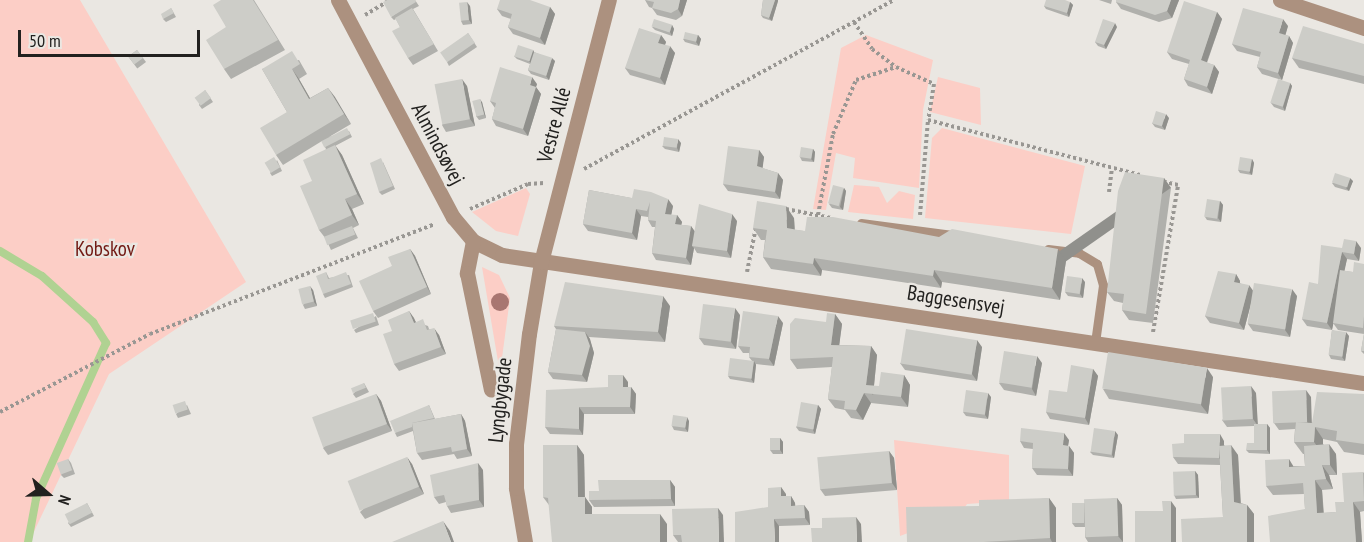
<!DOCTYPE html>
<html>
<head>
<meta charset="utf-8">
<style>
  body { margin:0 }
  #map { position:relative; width:1364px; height:542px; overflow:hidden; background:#eae7e2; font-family:"PT Sans Narrow",sans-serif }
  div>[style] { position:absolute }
  .green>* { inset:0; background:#fccec6 }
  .stream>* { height:8px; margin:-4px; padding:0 4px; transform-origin:4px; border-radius:4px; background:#b0d292 }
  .path>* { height:4px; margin-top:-2px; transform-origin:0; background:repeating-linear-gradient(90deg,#999793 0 3px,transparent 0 6px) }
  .service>* { height:9px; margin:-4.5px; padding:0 4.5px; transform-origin:4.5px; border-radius:4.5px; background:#ac917f }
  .minor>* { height:15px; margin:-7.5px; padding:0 7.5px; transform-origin:7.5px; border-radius:7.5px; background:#ac917f }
  .tertiary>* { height:15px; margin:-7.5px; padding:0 7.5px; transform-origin:7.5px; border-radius:7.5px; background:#ac917f }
  .trees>* { width:18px; height:18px; margin:-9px; border-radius:50%; background:#a87671 }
  .wall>* { inset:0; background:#b0b0ac; transform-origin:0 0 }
  .shaded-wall>* { inset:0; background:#90908c; transform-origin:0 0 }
  .building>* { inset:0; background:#cdcdc8; transform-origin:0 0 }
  span { translate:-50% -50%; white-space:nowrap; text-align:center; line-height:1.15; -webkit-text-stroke:4.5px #eae7e2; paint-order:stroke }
  .street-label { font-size:21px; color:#22211f }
  .park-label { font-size:21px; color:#721a14 }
  .north { position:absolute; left:18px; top:464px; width:60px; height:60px; -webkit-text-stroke:4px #eae7e2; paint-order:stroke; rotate:110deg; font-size:16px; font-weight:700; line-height:24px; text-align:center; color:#22211f }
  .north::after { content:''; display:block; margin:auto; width:21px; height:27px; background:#22211f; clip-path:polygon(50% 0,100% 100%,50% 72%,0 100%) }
  .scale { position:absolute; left:18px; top:30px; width:182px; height:27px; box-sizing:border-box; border:3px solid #22211f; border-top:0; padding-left:8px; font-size:18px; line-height:21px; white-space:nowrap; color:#22211f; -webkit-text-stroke:4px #eae7e2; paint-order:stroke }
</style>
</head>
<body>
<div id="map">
  <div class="green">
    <i style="clip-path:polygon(0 0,80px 0,246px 282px,109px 374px,29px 542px,0 542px)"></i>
    <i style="clip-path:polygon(866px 35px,933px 60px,923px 110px,919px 188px,853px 178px,855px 158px,836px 153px,826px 210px,813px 209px,841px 48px)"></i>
    <i style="clip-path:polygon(938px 77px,980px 88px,981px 125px,930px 112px)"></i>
    <i style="clip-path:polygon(942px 128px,1085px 166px,1071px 234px,925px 218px,932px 138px)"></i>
    <i style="clip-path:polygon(854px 185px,879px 187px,887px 203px,899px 191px,915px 195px,913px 219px,848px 212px)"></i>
    <i style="clip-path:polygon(526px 188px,530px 194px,518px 236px,496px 231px,472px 212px)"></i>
    <i style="clip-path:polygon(482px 267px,499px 275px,510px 298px,500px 373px)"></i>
    <i style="clip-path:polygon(894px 440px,1009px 455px,1009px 501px,967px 504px,961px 513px,900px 536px)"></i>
  </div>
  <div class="stream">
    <i style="left:0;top:251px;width:49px;rotate:30.8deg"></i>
    <i style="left:42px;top:276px;width:69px;rotate:42deg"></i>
    <i style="left:93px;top:322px;width:25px;rotate:58deg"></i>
    <i style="left:106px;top:343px;width:171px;rotate:114.2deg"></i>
    <i style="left:36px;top:499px;width:44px;rotate:100.5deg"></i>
  </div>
  <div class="path">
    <i style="left:365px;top:15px;width:29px;rotate:-31deg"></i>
    <i style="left:854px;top:22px;width:32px;rotate:56deg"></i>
    <i style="left:872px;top:49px;width:30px;rotate:37deg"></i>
    <i style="left:896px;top:67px;width:42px;rotate:24.1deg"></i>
    <i style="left:934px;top:84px;width:36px;rotate:99deg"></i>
    <i style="left:584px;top:169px;width:353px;rotate:-28.6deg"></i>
    <i style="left:1109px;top:192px;width:24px;rotate:-83deg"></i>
    <i style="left:470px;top:209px;width:63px;rotate:-23.3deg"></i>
    <i style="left:528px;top:184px;width:16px;rotate:-4deg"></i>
    <i style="left:786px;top:209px;width:46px;rotate:11.3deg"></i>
    <i style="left:818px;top:215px;width:82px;rotate:-79.5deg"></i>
    <i style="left:833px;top:134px;width:59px;rotate:-66.9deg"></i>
    <i style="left:856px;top:80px;width:42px;rotate:-18deg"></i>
    <i style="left:920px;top:215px;width:95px;rotate:-85.2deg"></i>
    <i style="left:928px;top:120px;width:219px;rotate:14.5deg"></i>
    <i style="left:747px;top:272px;width:46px;rotate:-78.7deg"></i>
    <i style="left:1153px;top:332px;width:149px;rotate:-80.3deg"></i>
    <i style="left:1178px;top:185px;width:17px;rotate:-167deg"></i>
    <i style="left:0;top:412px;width:169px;rotate:-27.5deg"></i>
    <i style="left:150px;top:334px;width:305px;rotate:-21.1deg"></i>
  </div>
  <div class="service">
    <i style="left:861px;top:223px;width:94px;rotate:7.4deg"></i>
    <i style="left:1048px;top:249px;width:31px;rotate:7deg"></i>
    <i style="left:1079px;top:253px;width:21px;rotate:31deg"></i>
    <i style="left:1097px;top:264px;width:22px;rotate:74deg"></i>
    <i style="left:1103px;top:285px;width:59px;rotate:97.9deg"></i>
  </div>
  <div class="minor">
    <i style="left:338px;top:0;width:246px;rotate:62.1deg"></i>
    <i style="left:453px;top:217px;width:31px;rotate:50deg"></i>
    <i style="left:473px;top:241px;width:32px;rotate:26deg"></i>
    <i style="left:502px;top:255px;width:871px;rotate:8.45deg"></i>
    <i style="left:1280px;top:0;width:89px;rotate:18.4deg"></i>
    <i style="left:473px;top:241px;width:33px;rotate:101deg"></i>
    <i style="left:467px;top:273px;width:119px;rotate:78.4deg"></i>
  </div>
  <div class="tertiary">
    <i style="left:525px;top:542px;width:55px;rotate:-99.5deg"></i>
    <i style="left:516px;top:488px;width:44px;rotate:-90deg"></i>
    <i style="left:516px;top:444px;width:111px;rotate:-83.3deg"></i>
    <i style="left:529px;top:334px;width:73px;rotate:-80.5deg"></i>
    <i style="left:541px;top:262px;width:271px;rotate:-75.5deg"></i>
  </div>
  <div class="trees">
    <i style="left:500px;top:302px"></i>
  </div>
  <div class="wall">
    <i style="clip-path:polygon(221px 0,254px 0,285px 50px,231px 79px,224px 69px,226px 27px)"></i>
    <i style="clip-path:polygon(415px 0,419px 6px,413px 9px,438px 51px,413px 65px,408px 58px,400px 27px,396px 19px,394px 20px,391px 17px)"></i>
    <i style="clip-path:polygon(645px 0,687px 0,682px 16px,676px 20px,657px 15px,652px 8px,649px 7px)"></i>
    <i style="clip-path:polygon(763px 0,778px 0,778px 1px,772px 21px,763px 18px,761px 15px)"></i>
    <i style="clip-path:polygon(1099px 0,1112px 0,1111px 4px)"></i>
    <i style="clip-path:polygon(1116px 0,1179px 0,1172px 18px,1159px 22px,1121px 9px,1116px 2px)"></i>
    <i style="clip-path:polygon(1070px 2px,1073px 5px,1069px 17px,1046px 9px,1044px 6px)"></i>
    <i style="clip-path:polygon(470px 6px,472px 24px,463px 25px,461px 21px)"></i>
    <i style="clip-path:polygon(550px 7px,555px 14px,545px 45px,513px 34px,508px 27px,511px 19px,502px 16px,497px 9px)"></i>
    <i style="clip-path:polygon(171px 8px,176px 17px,166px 22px,163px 19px)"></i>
    <i style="clip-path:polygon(1217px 12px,1222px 19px,1207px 63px,1214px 65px,1219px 72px,1212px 94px,1188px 86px,1184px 79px,1189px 64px,1172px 59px,1167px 52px)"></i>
    <i style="clip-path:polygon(672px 25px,674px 29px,672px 36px,655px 30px,652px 27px)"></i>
    <i style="clip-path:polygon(1288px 26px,1285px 35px,1289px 36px,1293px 43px,1282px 80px,1262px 74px,1257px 67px,1260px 57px,1237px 51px,1232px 44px)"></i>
    <i style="clip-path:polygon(1117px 27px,1106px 49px,1098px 46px,1095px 42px)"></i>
    <i style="clip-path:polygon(468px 33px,477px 47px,449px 66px,447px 62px)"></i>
    <i style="clip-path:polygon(661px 35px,666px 42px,665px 45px,675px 53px,665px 85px,630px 75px,625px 68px)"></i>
    <i style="clip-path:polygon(698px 35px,701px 39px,699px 46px,685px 42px,683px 39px)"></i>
    <i style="clip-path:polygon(1364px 44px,1364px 84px,1299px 68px,1292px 58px)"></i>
    <i style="left:137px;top:50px;width:15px;height:11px;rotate:53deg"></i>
    <i style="clip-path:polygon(533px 50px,534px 52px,555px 61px,549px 80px,531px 74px,528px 70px,530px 64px,517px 59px,514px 56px)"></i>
    <i style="clip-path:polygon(299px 60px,307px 74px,299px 79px,310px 98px,328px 88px,351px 124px,329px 137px,349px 131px,352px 137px,335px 146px,342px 155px,364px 204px,352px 209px,359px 225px,353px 228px,358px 238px,331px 250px,326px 239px,319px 230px,312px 181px,326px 149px,322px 141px,283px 165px,276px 155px,287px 112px,262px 69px)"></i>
    <i style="clip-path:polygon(1290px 83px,1292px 86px,1285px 111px,1274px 107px,1271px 103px)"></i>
    <i style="clip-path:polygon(537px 84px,536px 87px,541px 94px,528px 136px,496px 126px,492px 119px,495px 108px,490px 101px)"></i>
    <i style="clip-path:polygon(467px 86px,475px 126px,446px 132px,442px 125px)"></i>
    <i style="clip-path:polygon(205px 90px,213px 102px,202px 109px,199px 105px)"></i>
    <i style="clip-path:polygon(482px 102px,486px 118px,479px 120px,476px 116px)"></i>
    <i style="clip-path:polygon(1169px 118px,1165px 130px,1155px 127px,1152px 123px)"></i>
    <i style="clip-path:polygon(681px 143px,679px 152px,665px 149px,662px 146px)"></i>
    <i style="clip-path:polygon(813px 149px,815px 152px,814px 162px,802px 161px,800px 157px)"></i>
    <i style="clip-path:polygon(759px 150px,764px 157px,762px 168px,778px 173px,783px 180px,780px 199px,728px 191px,723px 184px)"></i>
    <i style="clip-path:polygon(1252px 159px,1254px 163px,1252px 175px,1240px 173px,1238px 170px)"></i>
    <i style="clip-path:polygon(277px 160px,282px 171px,272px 176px,270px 173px)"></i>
    <i style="clip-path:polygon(383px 162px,395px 189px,382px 195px,379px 192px)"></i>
    <i style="clip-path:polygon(1164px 178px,1171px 188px,1153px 323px,1129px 320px,1122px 310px,1123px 303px,1114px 301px,1107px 292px)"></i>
    <i style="clip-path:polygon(1353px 181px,1349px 191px,1335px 187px,1332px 183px)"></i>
    <i style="clip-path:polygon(844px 188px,846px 191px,843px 210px,832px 208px,829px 204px)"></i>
    <i style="clip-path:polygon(589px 190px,673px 206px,671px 215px,677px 215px,682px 222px,681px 225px,691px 226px,694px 231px,737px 221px,731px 258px,697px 253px,694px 248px,691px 265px,656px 260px,652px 253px,655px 227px,652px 227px,648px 220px,648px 217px,641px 216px,637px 240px,588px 231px,583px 224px)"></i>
    <i style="clip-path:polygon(1220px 201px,1223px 205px,1221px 222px,1207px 220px,1205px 217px)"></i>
    <i style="clip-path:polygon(794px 218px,795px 230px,1066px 261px,1060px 300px,942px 282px,941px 288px,822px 270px,821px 276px,771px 269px,763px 257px,765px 240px,761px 240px,753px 228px)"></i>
    <i style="clip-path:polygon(1342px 248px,1361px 248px,1359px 261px,1347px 259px,1344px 271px,1353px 272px,1364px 264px,1364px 354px,1361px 351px,1364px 334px,1338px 330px,1333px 323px,1332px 330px,1349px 336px,1345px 361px,1331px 359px,1329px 355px,1332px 330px,1307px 326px,1302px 319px,1318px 284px)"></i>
    <i style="clip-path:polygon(410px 249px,415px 256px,431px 294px,378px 318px,373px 311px,392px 266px)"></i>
    <i style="clip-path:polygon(326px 272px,329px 278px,349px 275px,353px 287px,325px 298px,323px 294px)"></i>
    <i style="clip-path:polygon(1236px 274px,1240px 281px,1240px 283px,1253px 291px,1297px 296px,1290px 337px,1253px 331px,1248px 324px,1252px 300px,1244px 330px,1210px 323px,1205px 316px)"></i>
    <i style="clip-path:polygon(1085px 282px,1083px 298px,1068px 296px,1065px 292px)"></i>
    <i style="clip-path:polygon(313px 290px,317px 306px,305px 309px,303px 305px)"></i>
    <i style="clip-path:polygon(670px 306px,665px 342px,589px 337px,594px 353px,587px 382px,553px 379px,548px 372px,556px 329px,554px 326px)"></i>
    <i style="clip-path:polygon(409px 311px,416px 322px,428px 326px,429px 329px,439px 335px,446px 354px,399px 371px,394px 364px,392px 331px)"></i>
    <i style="clip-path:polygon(835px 314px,842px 324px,839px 345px,871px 346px,877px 355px,874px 386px,879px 386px,904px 375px,910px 385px,908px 407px,871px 403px,863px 420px,851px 418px,845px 410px,835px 408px,828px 399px,832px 367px,797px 369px,790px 359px)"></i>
    <i style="clip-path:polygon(740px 315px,736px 349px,704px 345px,699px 338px)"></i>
    <i style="clip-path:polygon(376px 316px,379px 325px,356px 333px,354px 330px)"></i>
    <i style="clip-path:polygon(783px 323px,774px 366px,756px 364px,754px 383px,730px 379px,728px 376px,752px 361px,749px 357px,749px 353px,743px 353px,738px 346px)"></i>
    <i style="clip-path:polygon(982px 347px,977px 381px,905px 370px,900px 363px)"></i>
    <i style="clip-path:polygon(1042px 363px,1036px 396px,1004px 390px,999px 383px)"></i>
    <i style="clip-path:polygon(1093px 369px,1098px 376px,1089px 425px,1050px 419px,1046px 412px)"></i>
    <i style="clip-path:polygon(1213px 377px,1208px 414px,1109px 399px,1103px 389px)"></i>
    <i style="clip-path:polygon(628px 382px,628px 387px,631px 387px,636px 394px,635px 414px,584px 414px,583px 435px,550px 434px,545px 427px,608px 387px)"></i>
    <i style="clip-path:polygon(364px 383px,369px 392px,356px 398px,353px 394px)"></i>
    <i style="clip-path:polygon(1256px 393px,1257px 424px,1267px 424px,1270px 428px,1270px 454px,1249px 453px,1246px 450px,1254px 443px,1254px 426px,1227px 427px,1222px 420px)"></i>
    <i style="clip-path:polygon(376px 394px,381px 401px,392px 431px,328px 455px,323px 448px)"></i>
    <i style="clip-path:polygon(1364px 394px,1364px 455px,1344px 452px,1337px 442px,1323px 439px,1323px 444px,1336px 454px,1337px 475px,1329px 475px,1333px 489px,1322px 490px,1324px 513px,1336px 512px,1344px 502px,1363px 472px,1364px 473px,1364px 511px,1360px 512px,1362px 542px,1270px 542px,1305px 509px,1304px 494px,1273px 495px,1266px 486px,1294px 466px,1305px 466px,1304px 454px,1303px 454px,1294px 442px,1295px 429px,1279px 430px,1274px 423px,1311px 397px,1311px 423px)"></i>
    <i style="clip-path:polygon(991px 397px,988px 419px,966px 416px,963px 412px)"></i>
    <i style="clip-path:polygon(187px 405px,191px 414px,178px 418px,176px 414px)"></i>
    <i style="clip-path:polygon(429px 405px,435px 419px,461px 414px,465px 421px,472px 456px,457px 459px,454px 454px,422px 460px,417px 453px,413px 431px,397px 437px,395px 433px)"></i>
    <i style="clip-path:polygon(818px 405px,821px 409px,815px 434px,799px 431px,796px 427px)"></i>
    <i style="clip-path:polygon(689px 421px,688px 432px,674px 430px,672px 426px)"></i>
    <i style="clip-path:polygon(1118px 435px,1114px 458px,1093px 455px,1090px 452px)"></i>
    <i style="clip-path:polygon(780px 438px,783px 442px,783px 454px,773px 454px,770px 450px)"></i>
    <i style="clip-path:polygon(1069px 440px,1068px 446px,1069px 446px,1074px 453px,1073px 476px,1037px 475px,1032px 468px,1033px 449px,1024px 448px,1020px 441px)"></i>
    <i style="clip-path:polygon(1224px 441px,1224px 445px,1238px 455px,1241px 503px,1247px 505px,1254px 514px,1254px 542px,1182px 542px,1223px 517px,1220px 465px,1178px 464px,1173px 457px)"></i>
    <i style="clip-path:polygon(577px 445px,584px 455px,585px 497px,592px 507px,592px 514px,667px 524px,667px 542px,549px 505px,543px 497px)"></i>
    <i style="clip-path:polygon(889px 451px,894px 458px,897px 490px,825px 496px,820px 489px)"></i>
    <i style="clip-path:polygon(68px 459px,71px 463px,75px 474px,64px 478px,61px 475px)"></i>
    <i style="clip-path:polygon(412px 464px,424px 494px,365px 519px,360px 512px)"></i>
    <i style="clip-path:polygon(483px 470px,484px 507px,451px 513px,447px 506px,446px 502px,439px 504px,434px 497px)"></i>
    <i style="clip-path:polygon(1195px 471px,1198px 475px,1199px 498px,1176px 499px,1174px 495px)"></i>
    <i style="clip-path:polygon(670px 480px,675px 487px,675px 506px,594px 507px,589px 500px,599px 491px)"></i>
    <i style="clip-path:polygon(781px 487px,786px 496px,791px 496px,795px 503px,795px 506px,804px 505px,809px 512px,810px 525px,779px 526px,779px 542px,768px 507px)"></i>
    <i style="clip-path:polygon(1049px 498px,1056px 508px,1056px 542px,907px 542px,979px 506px)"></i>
    <i style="clip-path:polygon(1117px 498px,1122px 505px,1123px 542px,1088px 542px,1085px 537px,1085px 527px,1075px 527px,1072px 523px,1084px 503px)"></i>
    <i style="clip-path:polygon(87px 503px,94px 516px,71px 527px,68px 523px)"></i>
    <i style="clip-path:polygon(723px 515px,682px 542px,678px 542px,673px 535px)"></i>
  </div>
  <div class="shaded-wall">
    <i style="clip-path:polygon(680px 0,687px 0,682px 16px,678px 9px)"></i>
    <i style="clip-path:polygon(775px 0,778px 0,778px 1px,772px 21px,769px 18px)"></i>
    <i style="clip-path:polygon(1171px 0,1179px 0,1172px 18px,1167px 11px)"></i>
    <i style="clip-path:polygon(467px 2px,470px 6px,472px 24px,469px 20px)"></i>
    <i style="clip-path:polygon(1070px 2px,1073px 5px,1069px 17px,1067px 13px)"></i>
    <i style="clip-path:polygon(550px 7px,555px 14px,545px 45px,540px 38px)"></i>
    <i style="clip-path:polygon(1217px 12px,1222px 19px,1205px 67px,1201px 60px)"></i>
    <i style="clip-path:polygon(1283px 19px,1288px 26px,1284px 40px,1279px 33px)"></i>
    <i style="clip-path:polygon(1115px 23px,1117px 27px,1106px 49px,1104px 45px)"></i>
    <i style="clip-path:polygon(672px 25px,674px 29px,672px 36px,670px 32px)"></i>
    <i style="clip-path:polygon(661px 35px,666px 42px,663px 50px,658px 43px)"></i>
    <i style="clip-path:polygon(698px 35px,701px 39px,699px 46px,696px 42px)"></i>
    <i style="clip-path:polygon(1289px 36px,1293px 43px,1282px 80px,1278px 73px)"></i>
    <i style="clip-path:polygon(670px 46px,675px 53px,665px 85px,660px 78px)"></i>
    <i style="clip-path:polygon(533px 50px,535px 54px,532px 65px,529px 61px)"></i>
    <i style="clip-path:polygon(552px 58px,555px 61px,549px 80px,546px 76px)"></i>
    <i style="clip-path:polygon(1214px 65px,1219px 72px,1212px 94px,1207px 87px)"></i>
    <i style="clip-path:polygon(292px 69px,299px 79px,316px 109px,309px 99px)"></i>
    <i style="clip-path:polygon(532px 77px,537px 84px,536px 87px,541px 94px,528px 136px,523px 129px,530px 85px)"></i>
    <i style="clip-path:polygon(462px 79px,467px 86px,475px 126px,470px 119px)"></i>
    <i style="clip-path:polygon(1290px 83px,1292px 86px,1285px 111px,1283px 107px)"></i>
    <i style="clip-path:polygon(328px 88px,335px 97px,351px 124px,344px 114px)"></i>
    <i style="clip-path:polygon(480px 99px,482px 102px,486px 118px,484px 114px)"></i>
    <i style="clip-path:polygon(1166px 114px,1169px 118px,1165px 130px,1162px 126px)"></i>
    <i style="clip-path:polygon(678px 139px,681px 143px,679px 152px,677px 148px)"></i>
    <i style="clip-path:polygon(335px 145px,342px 155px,364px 204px,357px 194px)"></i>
    <i style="clip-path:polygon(813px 149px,815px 152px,814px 162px,811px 159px)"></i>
    <i style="clip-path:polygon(759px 150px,764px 157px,762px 173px,757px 166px)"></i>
    <i style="clip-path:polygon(1252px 159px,1254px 163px,1252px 175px,1249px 172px)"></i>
    <i style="clip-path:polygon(778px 173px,783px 180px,780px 199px,775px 192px)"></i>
    <i style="left:1164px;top:178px;width:12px;height:137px;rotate:55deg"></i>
    <i style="clip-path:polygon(1350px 178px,1353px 181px,1349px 191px,1346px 188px)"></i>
    <i style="clip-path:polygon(844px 188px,846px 191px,843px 210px,840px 207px)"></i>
    <i style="clip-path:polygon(345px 199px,352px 209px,359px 225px,352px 215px)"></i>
    <i style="clip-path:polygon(668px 199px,673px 206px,670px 221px,665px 214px)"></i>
    <i style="clip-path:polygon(1220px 201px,1223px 205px,1221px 222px,1218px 218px)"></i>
    <i style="clip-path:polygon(786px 206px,794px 218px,795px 240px,787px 228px)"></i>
    <i style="clip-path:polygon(636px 209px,641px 216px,637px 240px,632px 233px)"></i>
    <i style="clip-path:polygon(732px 214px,737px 221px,731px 258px,727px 251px)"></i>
    <i style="clip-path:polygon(677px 215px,682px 222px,680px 231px,675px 224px)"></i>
    <i style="clip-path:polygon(691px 226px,696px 233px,692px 246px,694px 248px,691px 265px,686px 258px)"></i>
    <i style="clip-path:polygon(1356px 241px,1361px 248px,1359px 261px,1354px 254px)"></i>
    <i style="clip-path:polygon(410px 249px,415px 256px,431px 294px,427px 287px)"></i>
    <i style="clip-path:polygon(1058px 249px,1066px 261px,1060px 300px,1052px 288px)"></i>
    <i style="clip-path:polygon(1342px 252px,1347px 259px,1332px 330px,1327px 323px)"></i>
    <i style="clip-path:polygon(814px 258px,822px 270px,821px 276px,813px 264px)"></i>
    <i style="clip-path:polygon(934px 270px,942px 282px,941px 288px,933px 276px)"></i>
    <i style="clip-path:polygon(1236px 274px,1240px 281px,1239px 289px,1234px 282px)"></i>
    <i style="clip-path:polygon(1082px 278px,1085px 282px,1083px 298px,1080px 294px)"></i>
    <i style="clip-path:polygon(1249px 285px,1254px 292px,1244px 330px,1239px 323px)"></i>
    <i style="clip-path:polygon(310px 286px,313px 290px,317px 306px,314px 302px)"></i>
    <i style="clip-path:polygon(1292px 289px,1297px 296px,1290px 337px,1285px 330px)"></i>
    <i style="clip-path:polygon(663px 296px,670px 306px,665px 342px,658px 332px)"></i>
    <i style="clip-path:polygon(735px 308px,740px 315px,736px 349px,731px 342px)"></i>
    <i style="clip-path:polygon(409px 311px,414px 318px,419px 330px,414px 323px)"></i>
    <i style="clip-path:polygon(835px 314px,842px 324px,838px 355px,831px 345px)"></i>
    <i style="clip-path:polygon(778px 316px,783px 323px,774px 366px,769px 359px)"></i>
    <i style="clip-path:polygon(434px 328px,439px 335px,446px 354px,441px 347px)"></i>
    <i style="clip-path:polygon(585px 332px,590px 339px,594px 353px,587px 382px,582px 375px)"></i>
    <i style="clip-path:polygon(1346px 332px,1349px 336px,1345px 361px,1342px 357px)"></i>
    <i style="clip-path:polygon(977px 340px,982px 347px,977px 381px,972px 374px)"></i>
    <i style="clip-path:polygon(871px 346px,877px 355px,873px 395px,866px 385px)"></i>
    <i style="clip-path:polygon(1037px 356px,1042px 363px,1036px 396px,1032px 389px)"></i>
    <i style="clip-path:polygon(754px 361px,756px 365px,754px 383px,751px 379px)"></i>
    <i style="clip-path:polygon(1207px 368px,1213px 377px,1208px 414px,1201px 405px)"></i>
    <i style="clip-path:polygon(1093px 369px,1098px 376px,1089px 425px,1085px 418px)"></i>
    <i style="clip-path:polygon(623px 375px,628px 382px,628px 393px,623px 387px)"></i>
    <i style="clip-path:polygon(904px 375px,910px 385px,908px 407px,901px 397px)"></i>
    <i style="clip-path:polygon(1251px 386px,1256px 393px,1258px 426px,1253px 419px)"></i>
    <i style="clip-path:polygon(631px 387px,636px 394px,635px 414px,630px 407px)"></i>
    <i style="clip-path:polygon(1306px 390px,1311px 397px,1312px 429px,1307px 422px)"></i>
    <i style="clip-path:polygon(864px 393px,871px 403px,863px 420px,856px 410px)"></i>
    <i style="clip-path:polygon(988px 393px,991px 397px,988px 419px,985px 415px)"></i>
    <i style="clip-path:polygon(376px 394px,381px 401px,392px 431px,387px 424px)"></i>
    <i style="clip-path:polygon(818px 405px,821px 409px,815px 434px,813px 430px)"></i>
    <i style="clip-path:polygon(579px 407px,584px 414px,583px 435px,579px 429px)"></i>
    <i style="clip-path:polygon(461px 414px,465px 421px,472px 456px,467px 449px)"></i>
    <i style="clip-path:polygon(687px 417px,689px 421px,688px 432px,685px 428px)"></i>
    <i style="clip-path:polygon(1267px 424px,1270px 428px,1270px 454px,1267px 450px)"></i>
    <i style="clip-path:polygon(1315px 427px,1323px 439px,1323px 454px,1314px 442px)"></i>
    <i style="clip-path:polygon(1115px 431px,1118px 435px,1114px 458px,1112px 455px)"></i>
    <i style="clip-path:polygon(1064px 433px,1069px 440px,1067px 452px,1063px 445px)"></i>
    <i style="clip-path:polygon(1220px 434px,1224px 441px,1224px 465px,1219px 458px)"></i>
    <i style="clip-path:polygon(780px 438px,783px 442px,783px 454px,780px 450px)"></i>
    <i style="clip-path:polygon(1329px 444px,1336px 454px,1337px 475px,1330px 465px)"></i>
    <i style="clip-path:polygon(577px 445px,584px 455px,585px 507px,578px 497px)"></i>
    <i style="clip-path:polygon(1231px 445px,1238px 455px,1241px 512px,1234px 502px)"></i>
    <i style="clip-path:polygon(1069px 446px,1074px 453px,1073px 476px,1068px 469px)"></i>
    <i style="clip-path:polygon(889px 451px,894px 458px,897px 490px,892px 483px)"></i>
    <i style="clip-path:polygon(407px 457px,412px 464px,424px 494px,419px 487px)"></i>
    <i style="clip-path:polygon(1289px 459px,1295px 469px,1289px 467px)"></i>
    <i style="clip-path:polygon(478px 463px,483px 470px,484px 507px,479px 500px)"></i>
    <i style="clip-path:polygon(1322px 465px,1329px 475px,1333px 489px,1326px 479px)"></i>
    <i style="clip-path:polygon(1195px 471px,1198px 475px,1199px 498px,1196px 495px)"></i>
    <i style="clip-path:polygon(670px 480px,675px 487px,675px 506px,671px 499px)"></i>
    <i style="clip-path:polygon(1315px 480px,1322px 490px,1324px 523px,1317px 513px)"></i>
    <i style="clip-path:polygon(781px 487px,786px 494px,786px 503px,781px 496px)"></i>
    <i style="clip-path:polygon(791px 496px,795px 503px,796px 513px,791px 506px)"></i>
    <i style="clip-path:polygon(585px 497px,592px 507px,592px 524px,585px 514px)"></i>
    <i style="clip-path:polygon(1049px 498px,1056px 508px,1056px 542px,1052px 542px,1050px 538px)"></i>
    <i style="clip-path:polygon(1117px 498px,1122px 505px,1123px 542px,1118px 536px)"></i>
    <i style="clip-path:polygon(1171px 501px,1176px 508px,1176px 542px,1171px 542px)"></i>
    <i style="clip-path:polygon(1353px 502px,1360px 512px,1362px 542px,1356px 542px)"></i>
    <i style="clip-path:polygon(804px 505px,809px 512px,810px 525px,805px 518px)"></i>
    <i style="clip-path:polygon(1247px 505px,1254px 514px,1254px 542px,1247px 542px)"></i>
    <i style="clip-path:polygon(718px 508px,723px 515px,724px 542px,719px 542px)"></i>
    <i style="clip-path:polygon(660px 514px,667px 524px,667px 542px,660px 542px)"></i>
    <i style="clip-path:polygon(856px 517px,861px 524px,862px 542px,857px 542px)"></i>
    <i style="clip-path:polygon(774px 519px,779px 526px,779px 542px,775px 542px)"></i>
    <i style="clip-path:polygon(443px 521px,450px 531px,454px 542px,451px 542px)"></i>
  </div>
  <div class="building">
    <i style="clip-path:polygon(221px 0,253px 0,278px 40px,224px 69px,206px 40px,226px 27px,213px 5px)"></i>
    <i style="clip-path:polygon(387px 0,415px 0,416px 2px,391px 17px,383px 2px)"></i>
    <i style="clip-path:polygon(500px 0,530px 0,550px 7px,540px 38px,508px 27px,512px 14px,497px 9px)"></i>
    <i style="clip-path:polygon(645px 0,680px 0,678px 9px,671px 13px,652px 8px,654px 2px)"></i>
    <i style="clip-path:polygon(763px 0,775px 0,769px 18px,761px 15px)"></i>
    <i style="clip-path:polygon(1046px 0,1065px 0,1070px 2px,1067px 13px,1044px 6px)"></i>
    <i style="clip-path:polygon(1116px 0,1171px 0,1167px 11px,1155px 15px,1116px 2px)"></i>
    <i style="clip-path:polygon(1184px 1px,1217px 12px,1201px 60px,1214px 65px,1207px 87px,1184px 79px,1190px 60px,1167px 52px)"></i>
    <i style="left:467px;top:2px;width:18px;height:8px;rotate:84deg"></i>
    <i style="clip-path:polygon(171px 8px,174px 13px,163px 19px,161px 14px)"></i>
    <i style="clip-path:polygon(412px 8px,434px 44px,408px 58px,392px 31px,400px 27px,395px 18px)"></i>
    <i style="clip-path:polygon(1243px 8px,1283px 19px,1279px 33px,1289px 36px,1278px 73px,1257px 67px,1261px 52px,1232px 44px)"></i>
    <i style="left:654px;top:19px;width:19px;height:8px;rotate:18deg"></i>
    <i style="clip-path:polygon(1103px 19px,1115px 23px,1104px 45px,1095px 42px)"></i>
    <i style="clip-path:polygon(1303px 26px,1364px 44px,1364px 76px,1292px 58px)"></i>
    <i style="clip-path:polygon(639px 28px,661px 35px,658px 43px,670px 46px,660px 78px,625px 68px)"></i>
    <i style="left:685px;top:32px;width:13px;height:7px;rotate:13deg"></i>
    <i style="left:468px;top:33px;width:12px;height:34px;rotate:55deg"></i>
    <i style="left:518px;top:45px;width:16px;height:12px;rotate:18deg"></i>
    <i style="left:137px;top:50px;width:10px;height:11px;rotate:53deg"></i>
    <i style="clip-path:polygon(292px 51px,300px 64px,292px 69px,309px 99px,328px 88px,344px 114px,276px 155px,260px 128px,287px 112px,262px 69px)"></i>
    <i style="left:534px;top:52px;width:19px;height:19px;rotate:18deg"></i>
    <i style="clip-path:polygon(500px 67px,532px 77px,530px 85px,536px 87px,523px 129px,492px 119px,496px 103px,490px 101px)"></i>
    <i style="left:462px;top:79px;width:41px;height:28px;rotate:79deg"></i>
    <i style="left:1278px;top:79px;width:13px;height:25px;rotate:18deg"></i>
    <i style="left:205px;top:90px;width:10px;height:13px;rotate:53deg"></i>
    <i style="left:480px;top:99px;width:16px;height:8px;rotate:75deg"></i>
    <i style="left:1156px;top:111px;width:10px;height:13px;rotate:17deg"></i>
    <i style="left:347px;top:128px;width:7px;height:29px;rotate:63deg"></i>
    <i style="left:664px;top:137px;width:14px;height:9px;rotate:8deg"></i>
    <i style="clip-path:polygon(335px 145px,357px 194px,345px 199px,352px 215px,319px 230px,300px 186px,312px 181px,303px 160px)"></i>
    <i style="clip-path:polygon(728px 146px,759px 150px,757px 166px,778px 173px,775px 192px,723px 184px)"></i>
    <i style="left:801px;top:147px;width:12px;height:10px;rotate:9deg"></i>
    <i style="left:274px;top:157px;width:12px;height:11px;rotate:59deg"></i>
    <i style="left:1240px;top:157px;width:12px;height:13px;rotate:9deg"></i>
    <i style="clip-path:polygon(381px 158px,393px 186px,379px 192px,370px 163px)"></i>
    <i style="clip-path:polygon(1125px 172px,1164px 178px,1146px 314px,1122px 310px,1124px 294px,1107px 292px,1118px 191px)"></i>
    <i style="left:1335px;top:173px;width:16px;height:10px;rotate:18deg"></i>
    <i style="left:833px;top:185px;width:11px;height:19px;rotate:15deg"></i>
    <i style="clip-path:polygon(634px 189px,651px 192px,668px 199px,665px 214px,677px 215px,675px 224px,691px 226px,686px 258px,652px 253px,656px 221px,648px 220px,650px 202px,647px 211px,636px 209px,632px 233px,583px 224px,589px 190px,632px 198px)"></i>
    <i style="left:1207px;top:199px;width:13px;height:18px;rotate:9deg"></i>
    <i style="clip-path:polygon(757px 201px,786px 206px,787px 228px,798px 230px,805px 231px,807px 217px,833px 217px,939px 237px,952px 229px,1058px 249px,1052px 288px,934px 270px,933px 276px,814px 258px,813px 264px,763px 257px,767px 230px,753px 228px)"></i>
    <i style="clip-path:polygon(699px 204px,732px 214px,727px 251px,692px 246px)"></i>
    <i style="left:352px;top:226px;width:9px;height:30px;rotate:69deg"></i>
    <i style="clip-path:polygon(1344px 239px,1356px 241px,1354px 254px,1342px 252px,1327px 323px,1302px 319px,1309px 282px,1318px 284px,1321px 245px,1342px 248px)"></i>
    <i style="clip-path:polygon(410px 249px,427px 287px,373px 311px,359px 281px,392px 266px,388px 257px)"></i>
    <i style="clip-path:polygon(1354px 262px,1364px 264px,1364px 316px,1363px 328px,1333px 323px,1340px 270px,1353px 272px)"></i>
    <i style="clip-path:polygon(1218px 271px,1236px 274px,1234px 282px,1249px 285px,1239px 323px,1205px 316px)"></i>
    <i style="clip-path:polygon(326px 272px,328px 279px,346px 272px,351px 284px,323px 294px,316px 276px)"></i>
    <i style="left:1067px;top:276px;width:15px;height:16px;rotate:8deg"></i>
    <i style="clip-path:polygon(565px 282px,663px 296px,658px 332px,554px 326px)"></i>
    <i style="left:1254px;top:283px;width:38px;height:41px;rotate:9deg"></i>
    <i style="left:310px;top:286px;width:16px;height:12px;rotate:76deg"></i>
    <i style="left:703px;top:304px;width:32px;height:34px;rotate:7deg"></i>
    <i style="clip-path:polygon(409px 311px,414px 323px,423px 319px,427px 330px,434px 328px,441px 347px,394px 364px,383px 334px,392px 331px,388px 320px)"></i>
    <i style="clip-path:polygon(743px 311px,778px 316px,769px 359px,749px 357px,750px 347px,738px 346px)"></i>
    <i style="left:373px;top:313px;width:9px;height:24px;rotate:72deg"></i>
    <i style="clip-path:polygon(827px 313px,835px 314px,831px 345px,871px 346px,866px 385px,879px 386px,881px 372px,904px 375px,901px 397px,864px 393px,856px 410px,844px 409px,845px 401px,828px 399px,833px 357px,790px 359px,790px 324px,795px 318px,826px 322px)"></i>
    <i style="clip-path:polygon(556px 329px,585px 332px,590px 346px,582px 375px,548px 372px)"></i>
    <i style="left:906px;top:329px;width:72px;height:35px;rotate:9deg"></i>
    <i style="left:1332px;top:330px;width:14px;height:25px;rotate:8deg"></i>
    <i style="clip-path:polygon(1364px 333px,1364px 351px,1361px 351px)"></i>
    <i style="left:1004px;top:351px;width:33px;height:32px;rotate:9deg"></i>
    <i style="left:1108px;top:352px;width:100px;height:37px;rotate:9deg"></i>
    <i style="left:730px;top:358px;width:24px;height:18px;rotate:7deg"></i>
    <i style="clip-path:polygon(1071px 365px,1093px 369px,1085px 418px,1046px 412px,1049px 390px,1067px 392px)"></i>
    <i style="clip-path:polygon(608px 375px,623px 375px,623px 387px,631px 387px,630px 407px,579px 407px,579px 429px,545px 427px,546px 390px,608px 387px)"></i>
    <i style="left:364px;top:383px;width:5px;height:14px;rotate:68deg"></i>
    <i style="left:1251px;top:386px;width:33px;height:30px;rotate:87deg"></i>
    <i style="left:966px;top:390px;width:22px;height:22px;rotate:8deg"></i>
    <i style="left:1306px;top:390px;width:32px;height:34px;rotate:88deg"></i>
    <i style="clip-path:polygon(1317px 392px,1364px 394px,1364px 444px,1336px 440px,1337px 431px,1315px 427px,1314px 442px,1294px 442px,1296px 422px,1312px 423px)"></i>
    <i style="left:376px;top:394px;width:32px;height:68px;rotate:70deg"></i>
    <i style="left:185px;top:401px;width:9px;height:13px;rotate:72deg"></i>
    <i style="left:801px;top:402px;width:17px;height:25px;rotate:10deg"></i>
    <i style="clip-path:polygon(429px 405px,434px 418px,412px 423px,412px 427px,395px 433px,390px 421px)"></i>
    <i style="clip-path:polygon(461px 414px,467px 449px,452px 452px,451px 447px,417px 453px,412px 423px)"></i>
    <i style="left:673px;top:415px;width:14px;height:11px;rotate:8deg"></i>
    <i style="clip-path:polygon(1254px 424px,1267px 424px,1267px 450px,1246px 450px,1247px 443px,1254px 443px)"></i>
    <i style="clip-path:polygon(1021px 428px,1064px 433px,1063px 445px,1069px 446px,1068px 469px,1032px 468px,1033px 443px,1020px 441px)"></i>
    <i style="left:1094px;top:428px;width:21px;height:24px;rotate:8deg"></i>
    <i style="clip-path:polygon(1184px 434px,1220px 434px,1219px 458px,1173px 457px,1172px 444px,1184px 443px)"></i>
    <i style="left:770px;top:438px;width:10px;height:12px"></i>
    <i style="clip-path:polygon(1329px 444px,1330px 465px,1322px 465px,1326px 479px,1315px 480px,1317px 513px,1336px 512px,1335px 502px,1344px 502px,1342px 473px,1363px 472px,1364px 501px,1353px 502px,1356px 542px,1270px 542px,1268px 516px,1305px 509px,1303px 483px,1266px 486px,1265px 460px,1289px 459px,1289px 467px,1305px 466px,1304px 446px)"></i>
    <i style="clip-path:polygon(543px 445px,577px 445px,578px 497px,585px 497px,585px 514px,660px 514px,660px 542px,552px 542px,548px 498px,543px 497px)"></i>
    <i style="clip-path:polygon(1231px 445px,1234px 502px,1247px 505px,1247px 542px,1182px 542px,1181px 519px,1223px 517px,1219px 446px)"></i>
    <i style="left:889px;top:451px;width:32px;height:72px;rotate:85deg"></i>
    <i style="left:407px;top:457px;width:32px;height:64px;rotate:68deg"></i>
    <i style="left:68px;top:459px;width:12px;height:12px;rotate:70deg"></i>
    <i style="clip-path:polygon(478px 463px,479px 500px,447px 506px,444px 495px,434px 497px,430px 475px)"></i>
    <i style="left:1195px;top:471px;width:24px;height:22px;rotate:88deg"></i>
    <i style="clip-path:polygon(598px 480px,670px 480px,671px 499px,589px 500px,589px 491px,599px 491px)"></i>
    <i style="clip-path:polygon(781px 487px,781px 496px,791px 496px,791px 506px,804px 505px,805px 518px,774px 519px,775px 542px,735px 542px,735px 512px,768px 507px,768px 488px)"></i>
    <i style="clip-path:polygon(1049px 498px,1050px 538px,983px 542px,907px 542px,906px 507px,979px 506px,979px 500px)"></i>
    <i style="left:1117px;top:498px;width:38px;height:33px;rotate:88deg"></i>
    <i style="clip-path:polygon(1162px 501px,1171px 501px,1171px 542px,1135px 542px,1135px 511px,1163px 511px)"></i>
    <i style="left:87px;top:503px;width:11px;height:25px;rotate:63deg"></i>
    <i style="left:1084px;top:503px;width:20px;height:12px;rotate:90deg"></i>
    <i style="clip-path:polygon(718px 508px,719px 542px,682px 542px,681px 535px,673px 535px,672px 509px)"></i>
    <i style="clip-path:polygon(856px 517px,857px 542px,812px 542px,811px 528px,822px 528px,822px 518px)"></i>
    <i style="clip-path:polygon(443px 521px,451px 542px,392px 542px)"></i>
  </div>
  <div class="street-label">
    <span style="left:554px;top:125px;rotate:-75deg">Vestre Allé</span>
    <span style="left:438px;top:144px;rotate:62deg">Almindsøvej</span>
    <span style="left:956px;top:300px;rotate:9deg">Baggesensvej</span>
    <span style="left:500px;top:400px;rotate:-84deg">Lyngbygade</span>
  </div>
  <div class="park-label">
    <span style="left:105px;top:249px">Kobskov</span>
  </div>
  <div class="north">N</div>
  <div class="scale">50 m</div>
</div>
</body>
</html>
